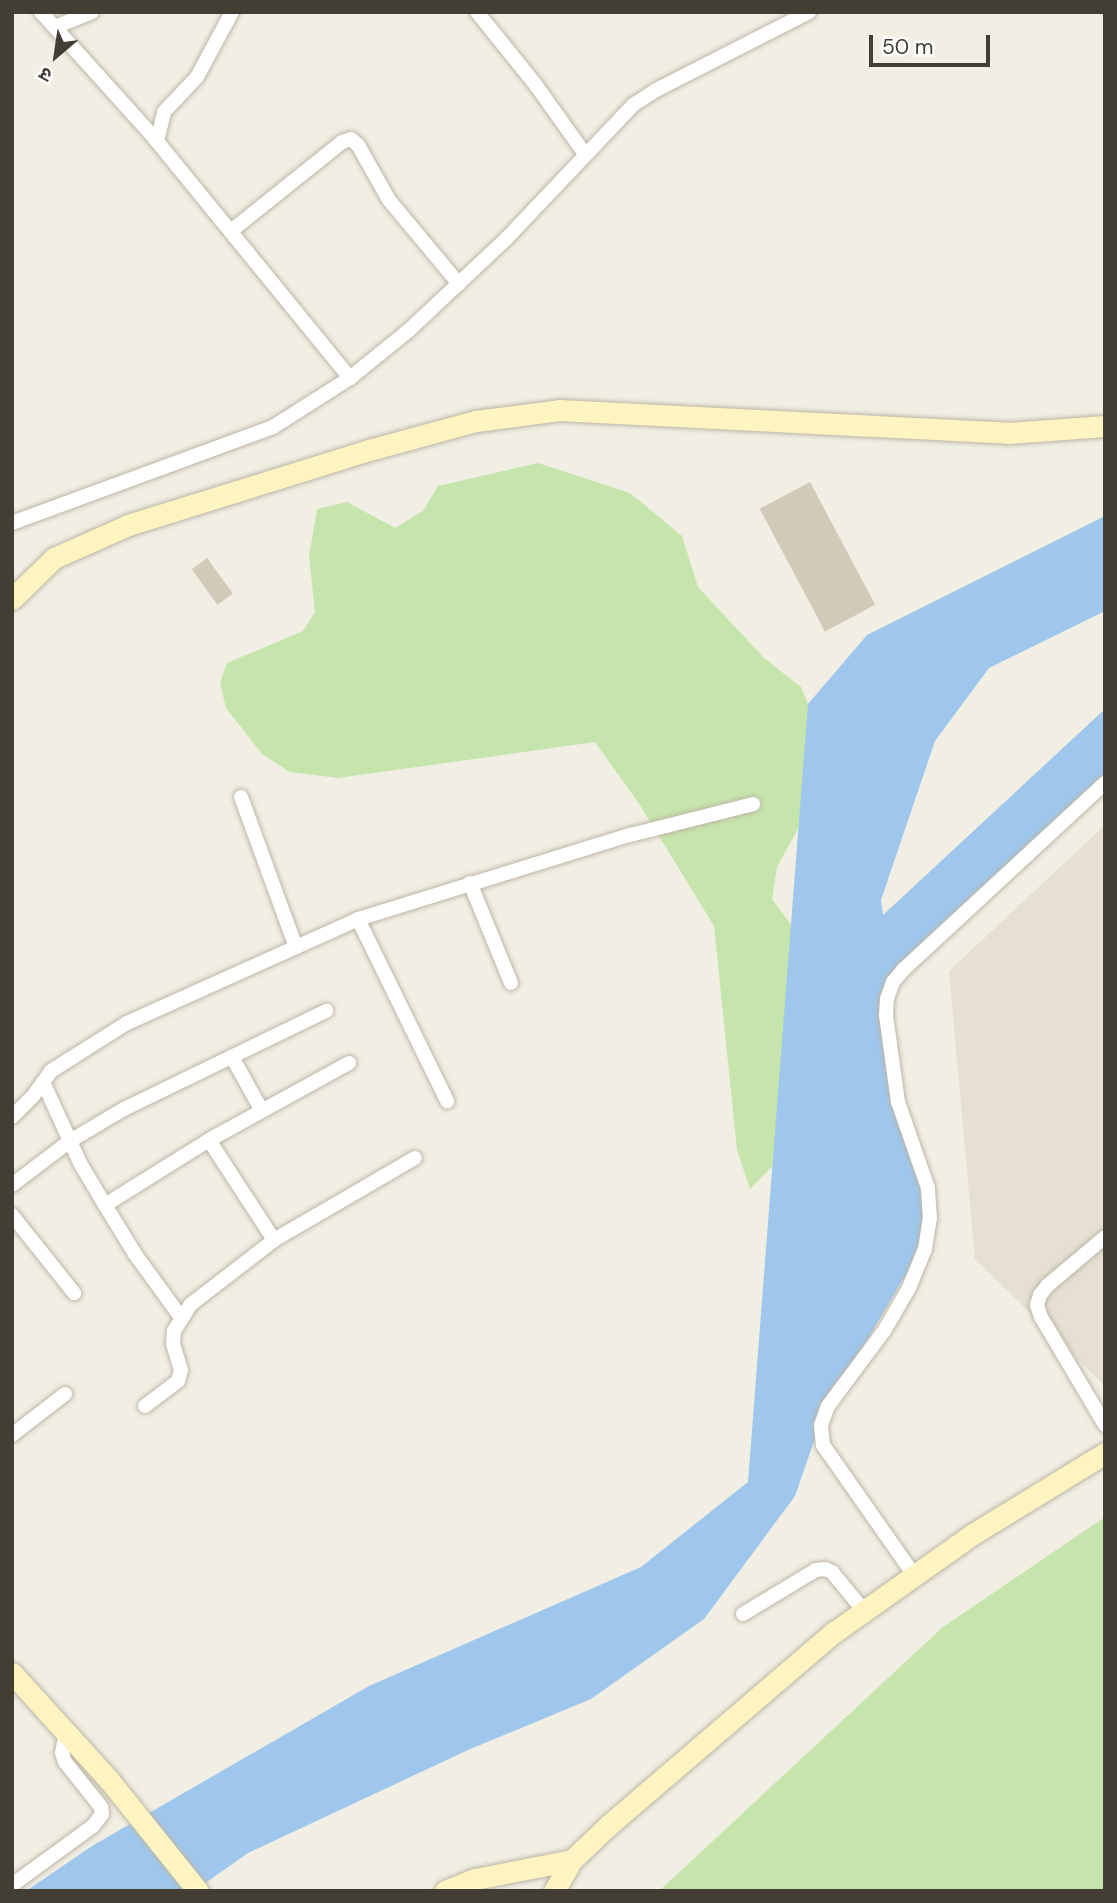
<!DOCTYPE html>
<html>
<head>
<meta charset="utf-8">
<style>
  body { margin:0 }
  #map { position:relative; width:1117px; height:1903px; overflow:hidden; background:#f1eee3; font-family:"DM Sans","Noto Sans Devanagari",sans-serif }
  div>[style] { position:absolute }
  .residential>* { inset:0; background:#e5e0d1 }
  .green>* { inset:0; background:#c6e5ac }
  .water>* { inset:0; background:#9fc7ed }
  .building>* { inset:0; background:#d2cab9; transform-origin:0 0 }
  .roads { filter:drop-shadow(0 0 2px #bcb6a6) drop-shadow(0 0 2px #bcb6a6) }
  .street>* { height:14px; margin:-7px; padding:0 7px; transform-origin:7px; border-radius:7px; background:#fff }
  .secondary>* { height:21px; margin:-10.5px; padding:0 10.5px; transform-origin:10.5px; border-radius:10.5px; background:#fdf4c1 }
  span { translate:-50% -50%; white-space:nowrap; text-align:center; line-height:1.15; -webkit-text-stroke:5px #fff; paint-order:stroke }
  .frame { position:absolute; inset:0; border:14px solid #423e33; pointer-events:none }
  .north { position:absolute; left:21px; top:21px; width:70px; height:70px; -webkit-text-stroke:5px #fff; paint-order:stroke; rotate:209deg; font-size:19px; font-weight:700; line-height:28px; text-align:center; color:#423e33 }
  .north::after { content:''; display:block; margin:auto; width:24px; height:32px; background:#423e33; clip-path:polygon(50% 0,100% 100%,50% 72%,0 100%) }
  .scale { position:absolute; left:869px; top:35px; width:121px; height:32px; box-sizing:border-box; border:4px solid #423e33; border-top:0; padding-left:9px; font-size:21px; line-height:24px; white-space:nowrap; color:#423e33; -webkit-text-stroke:5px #fff; paint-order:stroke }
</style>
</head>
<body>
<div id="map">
  <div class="residential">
    <i style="clip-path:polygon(1105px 825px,1105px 1386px,975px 1259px,949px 971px)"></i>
  </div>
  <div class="green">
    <i style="clip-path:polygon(538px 463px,630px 493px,682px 536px,698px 587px,764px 658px,801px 687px,820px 733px,811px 805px,777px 867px,772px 899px,807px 946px,784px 1154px,750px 1189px,737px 1150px,714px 926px,640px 805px,595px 742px,338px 778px,290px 772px,262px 754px,226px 708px,220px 683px,227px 663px,303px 631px,315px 612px,309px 557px,317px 509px,347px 502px,395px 528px,423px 511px,438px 486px)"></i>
    <i style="clip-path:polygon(1105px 1517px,1105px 1891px,659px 1891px,943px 1627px)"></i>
  </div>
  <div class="water">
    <i style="clip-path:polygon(1105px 516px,1105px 611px,989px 668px,935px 741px,881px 900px,883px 915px,1105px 709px,1105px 777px,887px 979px,900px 1105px,933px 1206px,908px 1271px,823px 1415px,795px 1496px,704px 1619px,591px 1699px,468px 1750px,248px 1853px,194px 1891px,26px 1891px,92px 1846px,369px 1686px,641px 1567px,748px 1482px,808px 704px,867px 635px)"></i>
  </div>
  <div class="building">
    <i style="left:810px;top:482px;width:139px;height:57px;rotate:62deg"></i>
    <i style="left:207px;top:558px;width:44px;height:19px;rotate:54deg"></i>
  </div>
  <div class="roads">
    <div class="street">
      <i style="left:41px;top:12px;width:164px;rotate:48deg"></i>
      <i style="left:151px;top:134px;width:315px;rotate:50.8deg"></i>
      <i style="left:477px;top:12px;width:92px;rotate:51.1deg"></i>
      <i style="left:535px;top:84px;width:86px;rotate:54.5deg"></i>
      <i style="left:55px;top:27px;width:40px;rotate:-22deg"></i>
      <i style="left:157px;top:141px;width:30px;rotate:-76deg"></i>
      <i style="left:164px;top:112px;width:48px;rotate:-46.7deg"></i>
      <i style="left:197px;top:77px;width:74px;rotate:-61.7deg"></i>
      <i style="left:231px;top:231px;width:142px;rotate:-38.7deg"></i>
      <i style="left:342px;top:142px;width:9px;rotate:-18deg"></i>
      <i style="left:351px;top:139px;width:9px;rotate:41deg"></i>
      <i style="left:358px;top:145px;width:63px;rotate:60.6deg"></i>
      <i style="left:389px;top:200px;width:109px;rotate:50.2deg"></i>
      <i style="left:12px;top:523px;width:278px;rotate:-20.2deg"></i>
      <i style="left:273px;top:427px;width:91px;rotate:-32.5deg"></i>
      <i style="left:350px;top:378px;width:75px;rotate:-39deg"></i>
      <i style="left:408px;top:331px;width:134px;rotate:-43.2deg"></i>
      <i style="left:506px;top:239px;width:185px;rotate:-46.5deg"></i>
      <i style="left:633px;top:105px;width:27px;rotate:-33deg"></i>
      <i style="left:656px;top:90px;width:172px;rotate:-27deg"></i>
      <i style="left:241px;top:797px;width:160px;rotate:69.9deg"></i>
      <i style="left:470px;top:883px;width:108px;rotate:67.7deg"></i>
      <i style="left:358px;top:919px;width:203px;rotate:63.9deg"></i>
      <i style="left:232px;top:1057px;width:60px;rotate:60.9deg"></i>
      <i style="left:43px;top:1082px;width:89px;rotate:65.4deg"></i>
      <i style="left:80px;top:1163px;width:49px;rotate:59.2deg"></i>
      <i style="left:105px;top:1205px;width:57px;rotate:58.5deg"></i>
      <i style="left:135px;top:1254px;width:77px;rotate:54deg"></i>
      <i style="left:12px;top:1117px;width:30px;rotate:-45deg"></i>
      <i style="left:33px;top:1096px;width:31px;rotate:-54deg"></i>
      <i style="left:51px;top:1071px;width:90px;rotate:-32.3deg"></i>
      <i style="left:127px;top:1023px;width:253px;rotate:-24.2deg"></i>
      <i style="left:358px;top:919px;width:285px;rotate:-17.2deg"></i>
      <i style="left:630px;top:835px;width:127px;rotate:-14.1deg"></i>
      <i style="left:209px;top:1140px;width:119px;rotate:57deg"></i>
      <i style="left:12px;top:1185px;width:73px;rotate:-37.2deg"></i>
      <i style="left:70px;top:1141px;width:63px;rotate:-30.7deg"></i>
      <i style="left:124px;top:1109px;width:225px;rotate:-25.9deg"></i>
      <i style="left:105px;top:1205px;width:123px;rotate:-32deg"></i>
      <i style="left:209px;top:1140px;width:160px;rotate:-28.8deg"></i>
      <i style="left:12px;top:1215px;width:100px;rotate:51.5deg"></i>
      <i style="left:1105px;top:1237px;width:75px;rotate:139.9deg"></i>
      <i style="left:1048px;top:1285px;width:13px;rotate:129deg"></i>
      <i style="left:1040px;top:1295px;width:10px;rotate:107deg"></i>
      <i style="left:1037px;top:1305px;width:13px;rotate:72deg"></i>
      <i style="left:1041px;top:1317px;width:126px;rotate:59.3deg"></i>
      <i style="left:145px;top:1406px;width:41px;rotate:-37.1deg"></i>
      <i style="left:178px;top:1381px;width:11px;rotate:-75deg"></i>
      <i style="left:181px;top:1370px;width:27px;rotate:-107deg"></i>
      <i style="left:173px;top:1344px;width:13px;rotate:-86deg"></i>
      <i style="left:174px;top:1331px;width:31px;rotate:-58deg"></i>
      <i style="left:190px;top:1305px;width:106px;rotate:-37.7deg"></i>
      <i style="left:274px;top:1240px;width:163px;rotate:-30.2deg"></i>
      <i style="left:12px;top:1435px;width:67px;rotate:-37.7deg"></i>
      <i style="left:914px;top:1575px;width:159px;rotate:-125deg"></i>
      <i style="left:823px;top:1445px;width:20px;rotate:-96deg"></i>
      <i style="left:821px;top:1425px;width:20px;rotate:-70deg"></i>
      <i style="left:828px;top:1406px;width:94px;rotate:-53.3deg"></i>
      <i style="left:884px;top:1331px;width:50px;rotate:-59.8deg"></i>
      <i style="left:909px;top:1288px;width:42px;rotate:-67.7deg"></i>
      <i style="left:925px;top:1249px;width:30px;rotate:-81deg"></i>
      <i style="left:930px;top:1219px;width:31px;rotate:-94deg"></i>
      <i style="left:928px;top:1188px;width:91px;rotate:-109.2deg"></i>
      <i style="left:898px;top:1102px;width:87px;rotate:-97.9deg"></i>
      <i style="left:886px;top:1016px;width:17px;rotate:-87deg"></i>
      <i style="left:887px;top:999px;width:18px;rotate:-71deg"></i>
      <i style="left:893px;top:982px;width:17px;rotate:-50deg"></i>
      <i style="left:904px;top:969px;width:274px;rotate:-42.8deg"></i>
      <i style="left:743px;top:1614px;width:85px;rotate:-31.1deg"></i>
      <i style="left:816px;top:1570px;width:9px;rotate:-6deg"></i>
      <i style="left:825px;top:1569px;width:8px;rotate:23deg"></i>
      <i style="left:832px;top:1572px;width:50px;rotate:50.6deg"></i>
      <i style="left:12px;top:1885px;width:100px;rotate:-36.1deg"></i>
      <i style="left:93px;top:1826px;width:15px;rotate:-53deg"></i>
      <i style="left:102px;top:1814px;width:7px;rotate:-98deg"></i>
      <i style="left:101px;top:1807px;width:58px;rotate:-128.7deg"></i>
      <i style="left:65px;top:1762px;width:9px;rotate:-108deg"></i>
      <i style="left:62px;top:1753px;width:20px;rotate:-79deg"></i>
    </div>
    <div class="secondary">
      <i style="left:12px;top:599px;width:59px;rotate:-44.3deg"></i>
      <i style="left:54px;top:558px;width:81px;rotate:-24deg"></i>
      <i style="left:128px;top:525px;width:252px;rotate:-17.3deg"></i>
      <i style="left:369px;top:450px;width:111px;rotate:-15.2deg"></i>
      <i style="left:476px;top:421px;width:84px;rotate:-7.5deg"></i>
      <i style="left:559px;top:410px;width:450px;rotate:2.9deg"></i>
      <i style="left:1008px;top:433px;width:97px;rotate:-4.1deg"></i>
      <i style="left:12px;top:1673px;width:144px;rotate:47.8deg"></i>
      <i style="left:109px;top:1780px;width:142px;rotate:51.3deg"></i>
      <i style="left:445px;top:1891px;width:32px;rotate:-22deg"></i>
      <i style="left:475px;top:1879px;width:99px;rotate:-11.1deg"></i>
      <i style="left:554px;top:1891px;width:36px;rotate:-60deg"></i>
      <i style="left:572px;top:1860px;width:52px;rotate:-43.5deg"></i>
      <i style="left:610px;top:1824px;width:294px;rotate:-40.6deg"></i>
      <i style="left:833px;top:1633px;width:171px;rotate:-35.3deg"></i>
      <i style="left:973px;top:1534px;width:155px;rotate:-31.5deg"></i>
    </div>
  </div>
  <div class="frame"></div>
  <div class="north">उ</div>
  <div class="scale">50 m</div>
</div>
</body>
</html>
